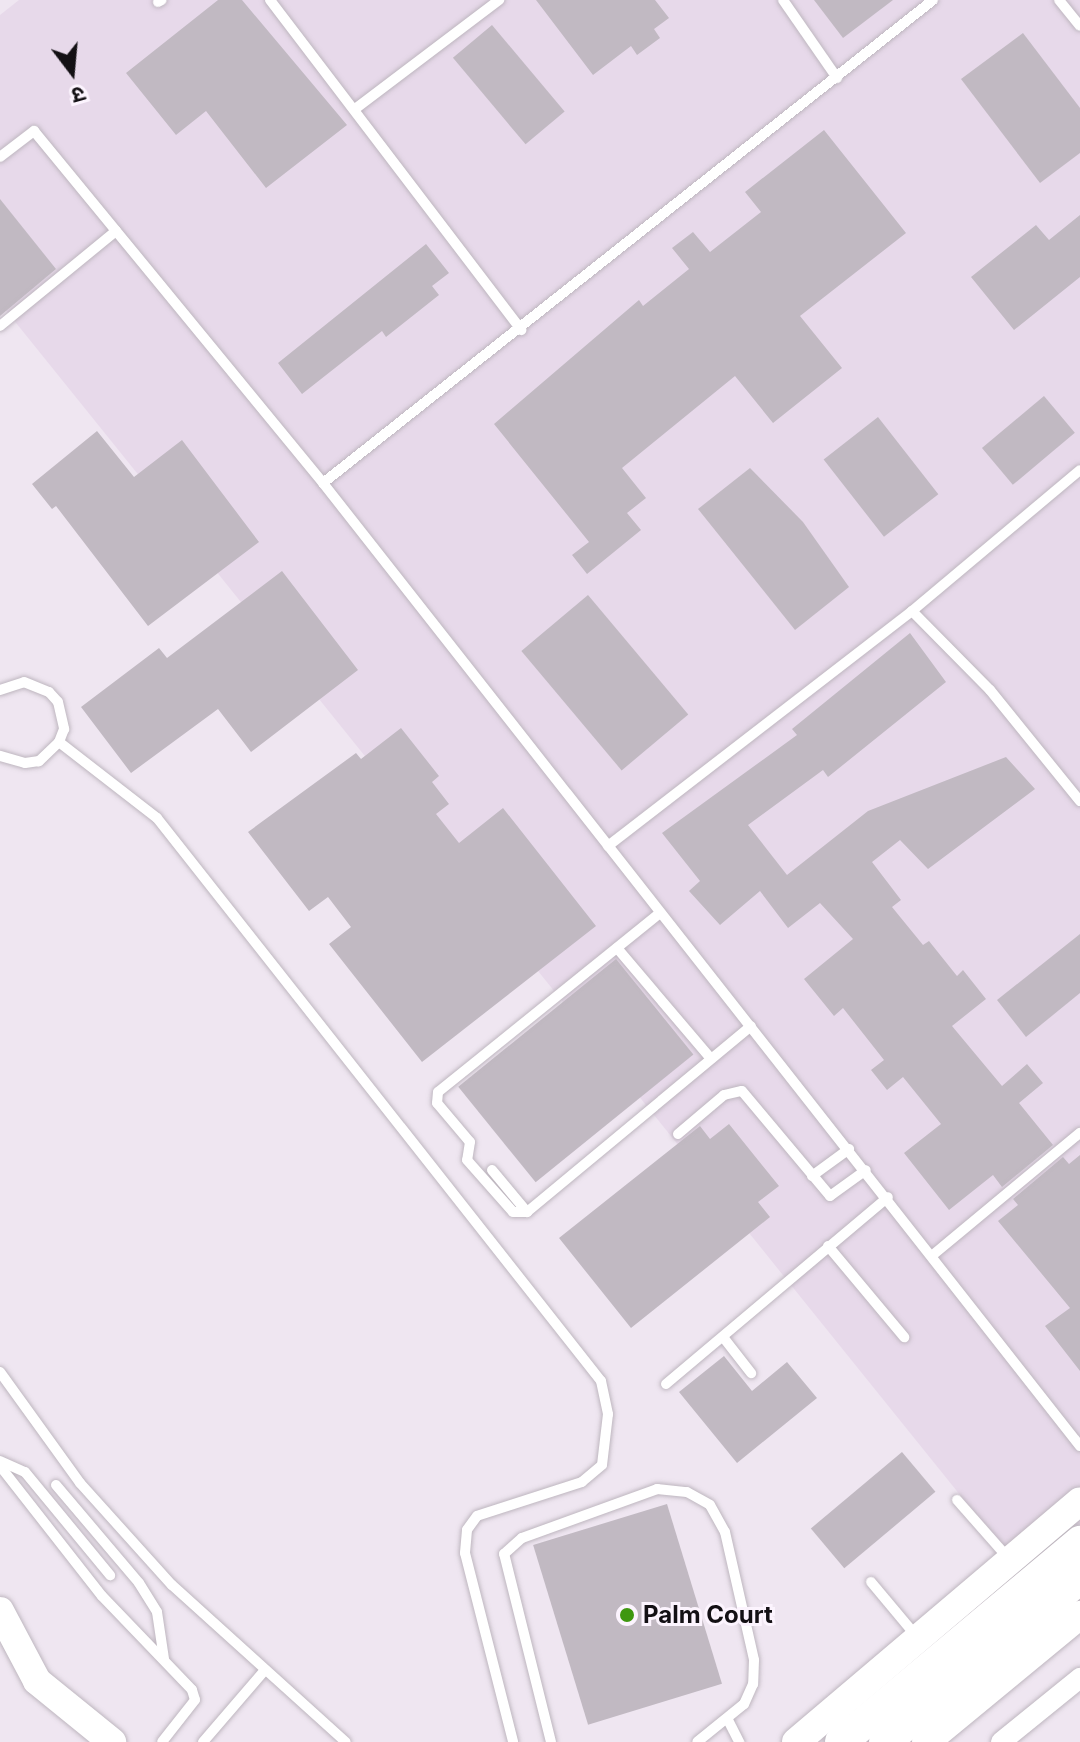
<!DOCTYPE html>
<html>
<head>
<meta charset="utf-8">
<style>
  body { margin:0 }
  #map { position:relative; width:1080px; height:1742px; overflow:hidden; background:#efe6f1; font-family:Inter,"Noto Sans Devanagari",sans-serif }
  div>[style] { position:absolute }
  .built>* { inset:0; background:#e7d9ea }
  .building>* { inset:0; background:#c1b9c2; transform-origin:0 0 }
  .roads { filter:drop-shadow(0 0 2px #beb6bf) drop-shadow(0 0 2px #beb6bf) }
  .lane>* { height:10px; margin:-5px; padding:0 5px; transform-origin:5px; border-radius:5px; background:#fff }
  .street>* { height:20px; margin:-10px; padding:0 10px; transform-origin:10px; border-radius:10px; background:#fff }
  .secondary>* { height:28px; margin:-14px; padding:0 14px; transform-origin:14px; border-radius:14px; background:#fff }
  .primary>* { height:32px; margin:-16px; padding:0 16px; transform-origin:16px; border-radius:16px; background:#fff }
  .dots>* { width:22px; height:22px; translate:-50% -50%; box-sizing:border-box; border:4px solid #fcf4fe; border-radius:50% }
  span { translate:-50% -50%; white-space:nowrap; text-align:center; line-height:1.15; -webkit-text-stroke:6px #fcf4fe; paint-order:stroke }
  .poi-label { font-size:24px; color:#131014; font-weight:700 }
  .left { translate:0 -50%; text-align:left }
  .north { position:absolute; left:32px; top:32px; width:80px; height:80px; -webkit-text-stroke:6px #fcf4fe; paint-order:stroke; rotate:164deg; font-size:22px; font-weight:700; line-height:32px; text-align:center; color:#131014 }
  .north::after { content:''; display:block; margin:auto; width:28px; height:36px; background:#131014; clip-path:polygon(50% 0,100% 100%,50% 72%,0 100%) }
</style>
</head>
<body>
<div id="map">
  <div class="built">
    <i style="clip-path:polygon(19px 0,1080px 0,1080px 1560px,1039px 1593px,0 303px,0 15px)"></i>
  </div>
  <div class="building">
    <i style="clip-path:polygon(218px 0,242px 0,347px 125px,266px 188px,206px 111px,176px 135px,126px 73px)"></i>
    <i style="clip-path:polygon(536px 0,655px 0,669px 18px,654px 29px,660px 38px,637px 55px,631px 46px,593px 75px)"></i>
    <i style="clip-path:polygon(814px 0,893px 0,843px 38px)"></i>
    <i style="left:492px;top:25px;width:113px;height:51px;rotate:50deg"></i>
    <i style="clip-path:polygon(1023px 33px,1080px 108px,1080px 153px,1040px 183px,961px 79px)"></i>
    <i style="clip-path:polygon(824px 130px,906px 233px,800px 316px,842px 368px,773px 423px,735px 376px,622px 468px,646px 498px,627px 513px,641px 530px,587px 574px,572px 555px,589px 542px,494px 424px,639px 300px,643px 306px,689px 269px,672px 248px,693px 232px,710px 252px,761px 212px,745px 192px)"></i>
    <i style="clip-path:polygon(0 199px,56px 269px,0 316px)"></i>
    <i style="clip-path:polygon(1080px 215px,1080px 277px,1014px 330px,971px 277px,1036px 225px,1049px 240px)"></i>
    <i style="clip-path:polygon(426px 244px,449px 273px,432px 286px,439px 295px,386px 337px,382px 331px,302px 394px,278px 363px)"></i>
    <i style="left:1044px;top:396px;width:48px;height:81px;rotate:50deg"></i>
    <i style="left:878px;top:417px;width:98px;height:69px;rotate:52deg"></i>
    <i style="clip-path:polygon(97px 431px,134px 477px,182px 440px,259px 542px,148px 626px,56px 506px,52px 509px,32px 484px)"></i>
    <i style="clip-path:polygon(750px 468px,803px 522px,849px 587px,795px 630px,698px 509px)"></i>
    <i style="clip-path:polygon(282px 571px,358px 670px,251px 752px,218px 709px,131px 773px,81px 707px,159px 648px,167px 658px)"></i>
    <i style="left:588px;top:595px;width:156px;height:87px;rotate:50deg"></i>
    <i style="clip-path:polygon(910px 633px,946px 682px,828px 777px,823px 770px,748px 825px,787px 875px,868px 811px,1006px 757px,1035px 789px,928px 869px,900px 840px,872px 862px,901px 900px,892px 907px,923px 945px,929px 941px,957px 976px,963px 970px,986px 999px,952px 1026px,1002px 1086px,1027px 1064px,1043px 1083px,1019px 1103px,1053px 1145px,1002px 1187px,993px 1175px,949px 1210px,904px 1153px,941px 1124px,903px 1077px,887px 1090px,871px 1070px,884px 1060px,843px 1008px,834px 1016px,804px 979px,853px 939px,820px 903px,788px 928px,760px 891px,720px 925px,689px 891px,700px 881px,662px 833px,797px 735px,792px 729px)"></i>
    <i style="clip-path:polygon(401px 728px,439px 776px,432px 782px,449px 804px,436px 814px,459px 843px,503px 808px,596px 926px,422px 1062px,329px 944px,351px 927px,328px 897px,309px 911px,248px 832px,356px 753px,361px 759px)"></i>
    <i style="clip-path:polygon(1080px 934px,1080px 993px,1026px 1037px,997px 1000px)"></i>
    <i style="left:616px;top:959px;width:123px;height:203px;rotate:51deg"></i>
    <i style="clip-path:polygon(729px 1124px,779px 1186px,758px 1202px,770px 1217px,631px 1328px,559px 1238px,700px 1126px,710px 1139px)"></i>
    <i style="clip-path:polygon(1080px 1155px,1080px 1371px,1045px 1326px,1070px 1308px,998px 1221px,1018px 1205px,1013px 1199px,1063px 1157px,1069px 1164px)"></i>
    <i style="clip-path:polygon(724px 1356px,752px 1391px,787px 1362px,817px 1398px,737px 1463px,679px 1392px)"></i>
    <i style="left:902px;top:1452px;width:52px;height:119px;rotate:50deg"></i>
    <i style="left:667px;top:1504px;width:188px;height:140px;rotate:73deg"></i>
  </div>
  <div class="roads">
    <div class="lane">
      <i style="left:270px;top:0;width:415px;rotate:52.7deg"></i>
      <i style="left:783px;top:0;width:95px;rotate:55.3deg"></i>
      <i style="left:1059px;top:0;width:33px;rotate:51deg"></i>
      <i style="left:158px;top:2px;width:4px;rotate:-27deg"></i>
      <i style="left:355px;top:109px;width:181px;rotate:-37.1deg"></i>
      <i style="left:0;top:157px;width:43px;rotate:-37.4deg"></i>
      <i style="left:34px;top:131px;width:455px;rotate:50.6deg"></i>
      <i style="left:323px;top:483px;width:1225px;rotate:51.83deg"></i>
      <i style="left:0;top:326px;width:150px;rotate:-39.3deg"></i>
      <i style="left:323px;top:483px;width:778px;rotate:-38.37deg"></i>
      <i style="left:912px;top:611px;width:111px;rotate:45.4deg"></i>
      <i style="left:990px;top:690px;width:143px;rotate:51deg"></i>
      <i style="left:0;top:690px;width:25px;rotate:-18deg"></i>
      <i style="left:24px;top:682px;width:27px;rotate:22deg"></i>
      <i style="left:49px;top:692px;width:13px;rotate:48deg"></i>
      <i style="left:58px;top:702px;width:28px;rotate:77deg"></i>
      <i style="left:64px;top:729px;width:14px;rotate:111deg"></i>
      <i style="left:59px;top:742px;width:28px;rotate:136deg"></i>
      <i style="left:39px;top:761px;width:14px;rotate:172deg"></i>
      <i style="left:25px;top:763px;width:26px;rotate:-164deg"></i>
      <i style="left:59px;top:742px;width:124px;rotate:37.8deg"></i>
      <i style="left:157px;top:818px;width:717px;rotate:51.74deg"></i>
      <i style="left:601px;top:1381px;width:34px;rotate:78deg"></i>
      <i style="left:608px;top:1414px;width:51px;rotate:96.7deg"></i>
      <i style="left:602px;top:1465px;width:26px;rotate:140deg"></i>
      <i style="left:582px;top:1482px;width:110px;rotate:162.1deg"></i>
      <i style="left:477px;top:1516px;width:17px;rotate:126deg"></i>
      <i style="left:467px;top:1530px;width:23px;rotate:95deg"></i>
      <i style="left:465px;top:1553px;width:195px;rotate:75.7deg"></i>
      <i style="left:608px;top:846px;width:384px;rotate:-37.7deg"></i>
      <i style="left:912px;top:611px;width:219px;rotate:-40deg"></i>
      <i style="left:660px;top:913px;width:285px;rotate:141.1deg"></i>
      <i style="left:438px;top:1092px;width:11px;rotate:95deg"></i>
      <i style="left:437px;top:1103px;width:51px;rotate:49.8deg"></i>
      <i style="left:470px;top:1142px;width:18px;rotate:99deg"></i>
      <i style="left:467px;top:1160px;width:69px;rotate:48.5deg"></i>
      <i style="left:513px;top:1212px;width:14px"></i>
      <i style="left:527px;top:1212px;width:291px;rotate:-39.7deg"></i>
      <i style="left:617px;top:948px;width:145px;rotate:49.7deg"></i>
      <i style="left:678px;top:1134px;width:60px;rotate:-40.3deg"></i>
      <i style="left:724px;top:1095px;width:18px;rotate:-13deg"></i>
      <i style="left:742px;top:1091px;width:137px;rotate:50deg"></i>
      <i style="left:830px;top:1196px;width:44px;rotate:-35.8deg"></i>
      <i style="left:492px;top:1170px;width:55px;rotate:50.2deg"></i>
      <i style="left:812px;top:1176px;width:46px;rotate:-36.1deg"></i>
      <i style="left:828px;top:1246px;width:119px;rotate:50.1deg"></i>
      <i style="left:934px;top:1254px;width:190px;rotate:-39.7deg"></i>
      <i style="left:723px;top:1337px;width:46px;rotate:52.1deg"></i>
      <i style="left:0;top:1372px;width:137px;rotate:54.2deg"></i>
      <i style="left:80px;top:1483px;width:137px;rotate:48deg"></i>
      <i style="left:172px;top:1585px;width:234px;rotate:42.1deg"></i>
      <i style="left:666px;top:1384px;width:290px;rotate:-40.1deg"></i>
      <i style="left:0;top:1461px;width:27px;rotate:24deg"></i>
      <i style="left:25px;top:1472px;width:134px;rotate:50.5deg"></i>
      <i style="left:0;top:1466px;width:165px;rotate:51.9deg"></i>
      <i style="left:102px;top:1596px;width:130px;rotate:46.2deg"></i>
      <i style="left:192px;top:1690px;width:10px;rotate:73deg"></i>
      <i style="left:195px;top:1700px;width:53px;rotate:128.2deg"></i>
      <i style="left:56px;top:1485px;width:128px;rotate:49.7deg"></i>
      <i style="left:139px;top:1583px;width:34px;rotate:58deg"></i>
      <i style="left:157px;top:1612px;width:48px;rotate:81.5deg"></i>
      <i style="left:957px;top:1500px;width:79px;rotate:48.6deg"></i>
      <i style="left:871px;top:1582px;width:72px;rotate:50.1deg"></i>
      <i style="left:728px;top:1720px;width:25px;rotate:63deg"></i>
      <i style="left:203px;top:1742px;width:94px;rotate:-49.3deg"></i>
      <i style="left:551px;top:1742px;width:194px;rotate:-104deg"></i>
      <i style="left:504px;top:1554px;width:24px;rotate:-42deg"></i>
      <i style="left:522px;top:1538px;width:144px;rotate:-19.9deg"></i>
      <i style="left:657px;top:1489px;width:30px;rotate:6deg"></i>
      <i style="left:687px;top:1492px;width:26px;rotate:29deg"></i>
      <i style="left:710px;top:1505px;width:31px;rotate:61deg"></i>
      <i style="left:725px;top:1532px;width:131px;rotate:77.2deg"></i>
      <i style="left:754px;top:1660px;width:24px;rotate:92deg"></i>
      <i style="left:753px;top:1684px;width:22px;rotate:114deg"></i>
      <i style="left:744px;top:1704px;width:60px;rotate:141deg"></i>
    </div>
    <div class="street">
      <i style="left:1001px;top:1742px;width:102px;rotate:-39deg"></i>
    </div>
    <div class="secondary">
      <i style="left:0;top:1611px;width:79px;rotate:62.1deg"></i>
      <i style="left:37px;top:1681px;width:97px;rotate:39.1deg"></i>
      <i style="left:796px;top:1742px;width:372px;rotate:-40.3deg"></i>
      <i style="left:926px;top:1742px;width:200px;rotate:-39.5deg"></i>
    </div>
    <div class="primary">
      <i style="left:841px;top:1742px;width:312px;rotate:-39.9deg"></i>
      <i style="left:885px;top:1742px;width:255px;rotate:-40.1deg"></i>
    </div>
  </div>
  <div class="dots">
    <i style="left:627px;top:1615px;background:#3f9710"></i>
  </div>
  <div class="poi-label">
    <span class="left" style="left:643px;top:1615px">Palm Court</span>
  </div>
  <div class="north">उ</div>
</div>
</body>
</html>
